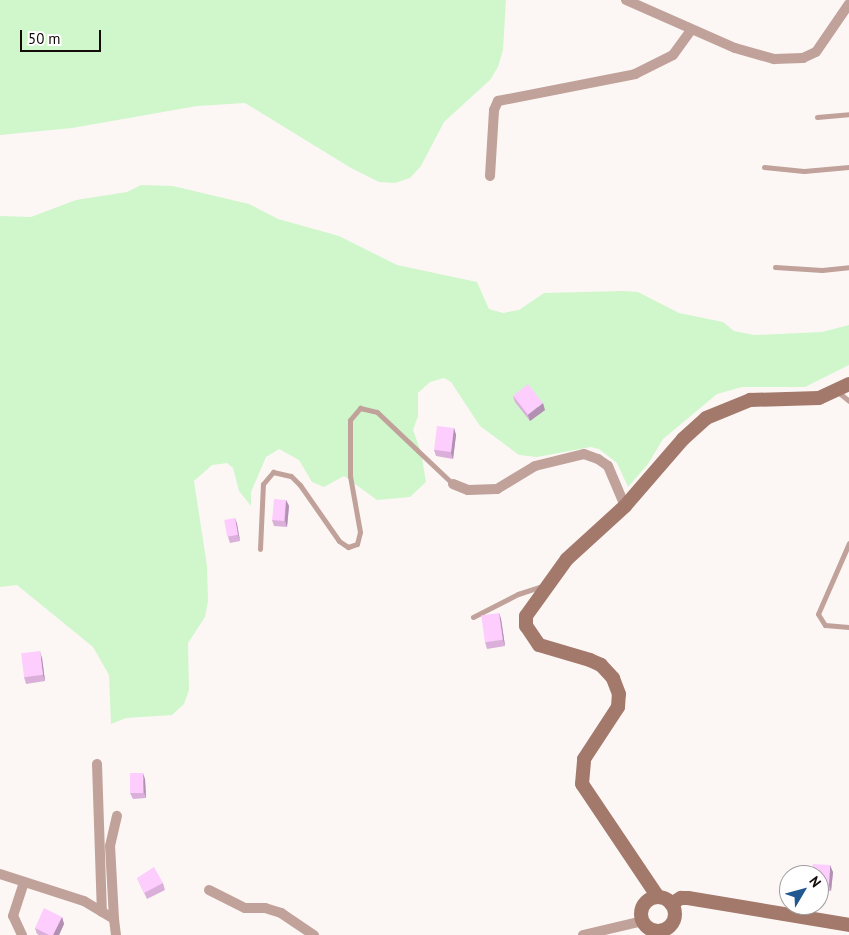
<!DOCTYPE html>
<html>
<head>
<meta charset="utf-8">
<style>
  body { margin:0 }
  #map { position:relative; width:849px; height:935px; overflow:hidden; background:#fcf7f5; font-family:"PT Sans",sans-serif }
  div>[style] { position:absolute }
  .green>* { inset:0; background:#d0f6cb }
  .lane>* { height:5px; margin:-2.5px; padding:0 2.5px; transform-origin:2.5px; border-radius:2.5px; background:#c0a29a }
  .street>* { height:10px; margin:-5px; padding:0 5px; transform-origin:5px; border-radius:5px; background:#c0a29a }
  .secondary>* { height:14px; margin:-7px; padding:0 7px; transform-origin:7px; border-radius:7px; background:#a3796c }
  .secondary>.ring { margin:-7px; padding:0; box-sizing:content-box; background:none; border:14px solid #a3796c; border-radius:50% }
  .wall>* { inset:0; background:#dab0da }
  .shaded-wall>* { inset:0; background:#b190b2 }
  .building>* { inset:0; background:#fdcdfe; transform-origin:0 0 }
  span { translate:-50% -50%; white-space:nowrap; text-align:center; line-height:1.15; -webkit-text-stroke:4.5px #fff; paint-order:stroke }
  .north { position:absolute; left:779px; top:865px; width:50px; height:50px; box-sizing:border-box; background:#fff; border:1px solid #a19e9d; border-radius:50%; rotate:53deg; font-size:14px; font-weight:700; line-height:20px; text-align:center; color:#140c09 }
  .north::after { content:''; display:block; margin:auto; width:18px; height:22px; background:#215890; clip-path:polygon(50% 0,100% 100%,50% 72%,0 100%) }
  .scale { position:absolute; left:20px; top:30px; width:81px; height:22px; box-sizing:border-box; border:2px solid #140c09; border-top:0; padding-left:6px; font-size:15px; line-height:18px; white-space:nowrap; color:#140c09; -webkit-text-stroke:4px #fff; paint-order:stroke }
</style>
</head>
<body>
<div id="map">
  <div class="green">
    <i style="clip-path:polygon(0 0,506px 0,503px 50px,498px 67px,490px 80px,444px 122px,421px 166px,410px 178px,395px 183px,379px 182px,351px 168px,245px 103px,197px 106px,72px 128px,0 135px)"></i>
    <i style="clip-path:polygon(141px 185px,173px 186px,249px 204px,278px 219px,339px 236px,397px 265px,477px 282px,489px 309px,503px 313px,519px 310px,544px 293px,623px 291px,638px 292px,679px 313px,723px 322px,734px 331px,754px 335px,822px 332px,849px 325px,849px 365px,805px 387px,742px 387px,717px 394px,663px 439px,648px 464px,628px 487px,617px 463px,599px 449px,591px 447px,537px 457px,519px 455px,480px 426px,451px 382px,444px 378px,430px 382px,418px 393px,418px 416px,413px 430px,421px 452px,426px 482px,410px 497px,377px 500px,344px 476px,324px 487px,312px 482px,299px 460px,279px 449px,266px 457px,251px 492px,251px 506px,239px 491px,233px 468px,227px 463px,212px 465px,194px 481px,207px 566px,208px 601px,205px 617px,188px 643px,189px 690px,184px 704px,172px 715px,126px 718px,111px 724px,109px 675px,93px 647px,17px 585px,0 587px,0 216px,31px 217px,76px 200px,127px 192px)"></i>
  </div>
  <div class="lane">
    <i style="left:817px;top:117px;width:32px;rotate:-5deg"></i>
    <i style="left:764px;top:167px;width:40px;rotate:5.7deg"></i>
    <i style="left:804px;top:171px;width:45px;rotate:-5.1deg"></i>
    <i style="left:775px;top:267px;width:47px;rotate:3.7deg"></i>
    <i style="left:822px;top:270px;width:27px;rotate:-6deg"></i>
    <i style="left:838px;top:392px;width:14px;rotate:39deg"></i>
    <i style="left:849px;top:543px;width:77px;rotate:113.6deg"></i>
    <i style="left:818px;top:614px;width:13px;rotate:58deg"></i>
    <i style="left:825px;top:625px;width:24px;rotate:5deg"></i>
    <i style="left:260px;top:549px;width:65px;rotate:-87.4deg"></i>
    <i style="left:263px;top:484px;width:16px;rotate:-50deg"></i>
    <i style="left:273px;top:472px;width:18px;rotate:13deg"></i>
    <i style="left:291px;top:476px;width:13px;rotate:45deg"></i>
    <i style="left:300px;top:485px;width:68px;rotate:55.1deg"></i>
    <i style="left:339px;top:541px;width:11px;rotate:34deg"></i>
    <i style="left:348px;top:547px;width:9px;rotate:-18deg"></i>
    <i style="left:357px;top:544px;width:12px;rotate:-76deg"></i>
    <i style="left:360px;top:532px;width:57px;rotate:-100.1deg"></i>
    <i style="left:350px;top:476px;width:56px;rotate:-90deg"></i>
    <i style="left:350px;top:420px;width:16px;rotate:-50deg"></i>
    <i style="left:360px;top:408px;width:17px;rotate:13deg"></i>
    <i style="left:377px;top:412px;width:105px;rotate:43.5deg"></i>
    <i style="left:473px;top:617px;width:51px;rotate:-27.1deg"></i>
    <i style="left:518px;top:594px;width:26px;rotate:-18deg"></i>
  </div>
  <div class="street">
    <i style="left:626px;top:0;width:119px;rotate:23.8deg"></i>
    <i style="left:735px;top:48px;width:41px;rotate:15.8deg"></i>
    <i style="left:774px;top:59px;width:29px;rotate:-2deg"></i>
    <i style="left:803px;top:58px;width:14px;rotate:-25deg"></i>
    <i style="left:816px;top:52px;width:58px;rotate:-55.5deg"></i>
    <i style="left:490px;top:176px;width:66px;rotate:-86.5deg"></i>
    <i style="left:494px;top:110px;width:10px;rotate:-66deg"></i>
    <i style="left:498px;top:101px;width:140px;rotate:-11.1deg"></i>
    <i style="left:635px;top:74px;width:42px;rotate:-26.6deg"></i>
    <i style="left:673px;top:55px;width:31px;rotate:-54deg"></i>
    <i style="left:453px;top:484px;width:16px;rotate:22deg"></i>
    <i style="left:468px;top:490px;width:29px;rotate:-2deg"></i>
    <i style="left:497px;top:489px;width:44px;rotate:-31.2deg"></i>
    <i style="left:535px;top:466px;width:50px;rotate:-13.8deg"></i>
    <i style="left:584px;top:454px;width:15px;rotate:20deg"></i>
    <i style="left:598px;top:459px;width:12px;rotate:35deg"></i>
    <i style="left:608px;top:466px;width:43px;rotate:67deg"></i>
    <i style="left:97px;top:764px;width:148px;rotate:88.1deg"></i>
    <i style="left:0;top:874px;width:88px;rotate:17.8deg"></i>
    <i style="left:84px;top:901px;width:35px;rotate:31deg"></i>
    <i style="left:114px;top:919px;width:16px;rotate:83deg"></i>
    <i style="left:209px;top:890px;width:40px;rotate:26.6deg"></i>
    <i style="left:245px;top:908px;width:20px"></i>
    <i style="left:265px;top:908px;width:17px;rotate:17deg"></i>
    <i style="left:281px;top:913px;width:40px;rotate:34deg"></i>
    <i style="left:114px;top:919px;width:73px;rotate:-93.1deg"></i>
    <i style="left:110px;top:846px;width:31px;rotate:-77deg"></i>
    <i style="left:22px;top:935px;width:21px;rotate:-115deg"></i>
    <i style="left:13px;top:916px;width:35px;rotate:-72deg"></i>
    <i style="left:583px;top:935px;width:62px;rotate:-13.1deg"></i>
  </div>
  <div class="secondary">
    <i style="left:658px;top:897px;width:136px;rotate:-123.9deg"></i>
    <i style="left:582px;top:784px;width:25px;rotate:-85deg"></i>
    <i style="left:584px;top:759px;width:62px;rotate:-56.8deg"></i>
    <i style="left:618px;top:707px;width:13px;rotate:-86deg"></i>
    <i style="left:619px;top:694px;width:17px;rotate:-111deg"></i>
    <i style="left:613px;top:678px;width:18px;rotate:-133deg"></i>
    <i style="left:601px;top:665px;width:12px;rotate:-156deg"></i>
    <i style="left:590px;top:660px;width:53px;rotate:-163.6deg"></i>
    <i style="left:539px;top:645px;width:23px;rotate:-124deg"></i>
    <i style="left:526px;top:626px;width:10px;rotate:-90deg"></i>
    <i style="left:526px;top:616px;width:70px;rotate:-54.3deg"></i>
    <i style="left:567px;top:559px;width:79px;rotate:-42.4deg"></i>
    <i style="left:625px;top:506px;width:89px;rotate:-49.1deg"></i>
    <i style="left:683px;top:439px;width:31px;rotate:-42deg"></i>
    <i style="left:706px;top:418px;width:48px;rotate:-22.2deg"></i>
    <i style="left:750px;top:400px;width:69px;rotate:-1.7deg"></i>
    <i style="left:819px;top:398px;width:33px;rotate:-25deg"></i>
    <i class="ring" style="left:641px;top:897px;width:20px;height:20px"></i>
    <i style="left:671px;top:904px;width:12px;rotate:-31deg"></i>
    <i style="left:681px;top:898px;width:7px"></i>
    <i style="left:688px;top:898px;width:163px;rotate:9.5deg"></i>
  </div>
  <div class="wall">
    <i style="clip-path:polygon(513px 396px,545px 410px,530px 421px,515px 402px)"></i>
    <i style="clip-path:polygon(454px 428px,456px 435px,453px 459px,436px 456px,434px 450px)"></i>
    <i style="clip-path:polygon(286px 500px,289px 506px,287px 527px,274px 526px,272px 520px)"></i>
    <i style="clip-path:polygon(235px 518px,237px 524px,240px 541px,230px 543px,228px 537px)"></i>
    <i style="clip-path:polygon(499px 613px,501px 619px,505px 646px,487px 649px,485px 642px)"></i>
    <i style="clip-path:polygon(42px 658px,45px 681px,26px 684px,24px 677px)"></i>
    <i style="clip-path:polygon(145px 779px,146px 798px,133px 799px,130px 793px)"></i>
    <i style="clip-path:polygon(833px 872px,831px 891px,819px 890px,819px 875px)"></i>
    <i style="clip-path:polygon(137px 878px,163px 883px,165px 890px,147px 899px)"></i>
    <i style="clip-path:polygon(62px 917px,64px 924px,59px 935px,39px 935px,37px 934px,35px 928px)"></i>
  </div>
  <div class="shaded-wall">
    <i style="clip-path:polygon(543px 403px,545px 410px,530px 421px,528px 415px)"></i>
    <i style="clip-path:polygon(454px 428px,456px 435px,453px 459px,451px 453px)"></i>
    <i style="clip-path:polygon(286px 500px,289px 506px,287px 527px,285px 521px)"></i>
    <i style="clip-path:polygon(235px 518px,237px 524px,240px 541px,238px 535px)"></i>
    <i style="clip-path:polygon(499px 613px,501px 619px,505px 646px,503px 640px)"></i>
    <i style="clip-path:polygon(40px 651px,42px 658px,45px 681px,43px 675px)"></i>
    <i style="clip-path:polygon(143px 773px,145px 779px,146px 798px,144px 792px)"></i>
    <i style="clip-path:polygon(830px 865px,833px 872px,831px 891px,829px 885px)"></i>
    <i style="clip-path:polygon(62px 917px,64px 924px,59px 935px,53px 935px)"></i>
  </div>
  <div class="building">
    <i style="left:528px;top:384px;width:24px;height:19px;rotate:52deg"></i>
    <i style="left:437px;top:426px;width:17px;height:24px;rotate:7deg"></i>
    <i style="left:274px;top:499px;width:12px;height:21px;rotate:5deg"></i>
    <i style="left:235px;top:518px;width:17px;height:11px;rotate:80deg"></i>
    <i style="left:499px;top:613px;width:27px;height:18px;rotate:82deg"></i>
    <i style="left:40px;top:651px;width:24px;height:19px;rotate:83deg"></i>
    <i style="left:130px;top:773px;width:13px;height:20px"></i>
    <i style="clip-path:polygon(813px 864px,830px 865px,829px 885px,819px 884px,819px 875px,812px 875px)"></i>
    <i style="clip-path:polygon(154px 867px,163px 883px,144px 893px,137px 878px)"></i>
    <i style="clip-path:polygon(44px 908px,62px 917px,53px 935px,49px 935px,35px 928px)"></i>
  </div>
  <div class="north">N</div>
  <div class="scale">50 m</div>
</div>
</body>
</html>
